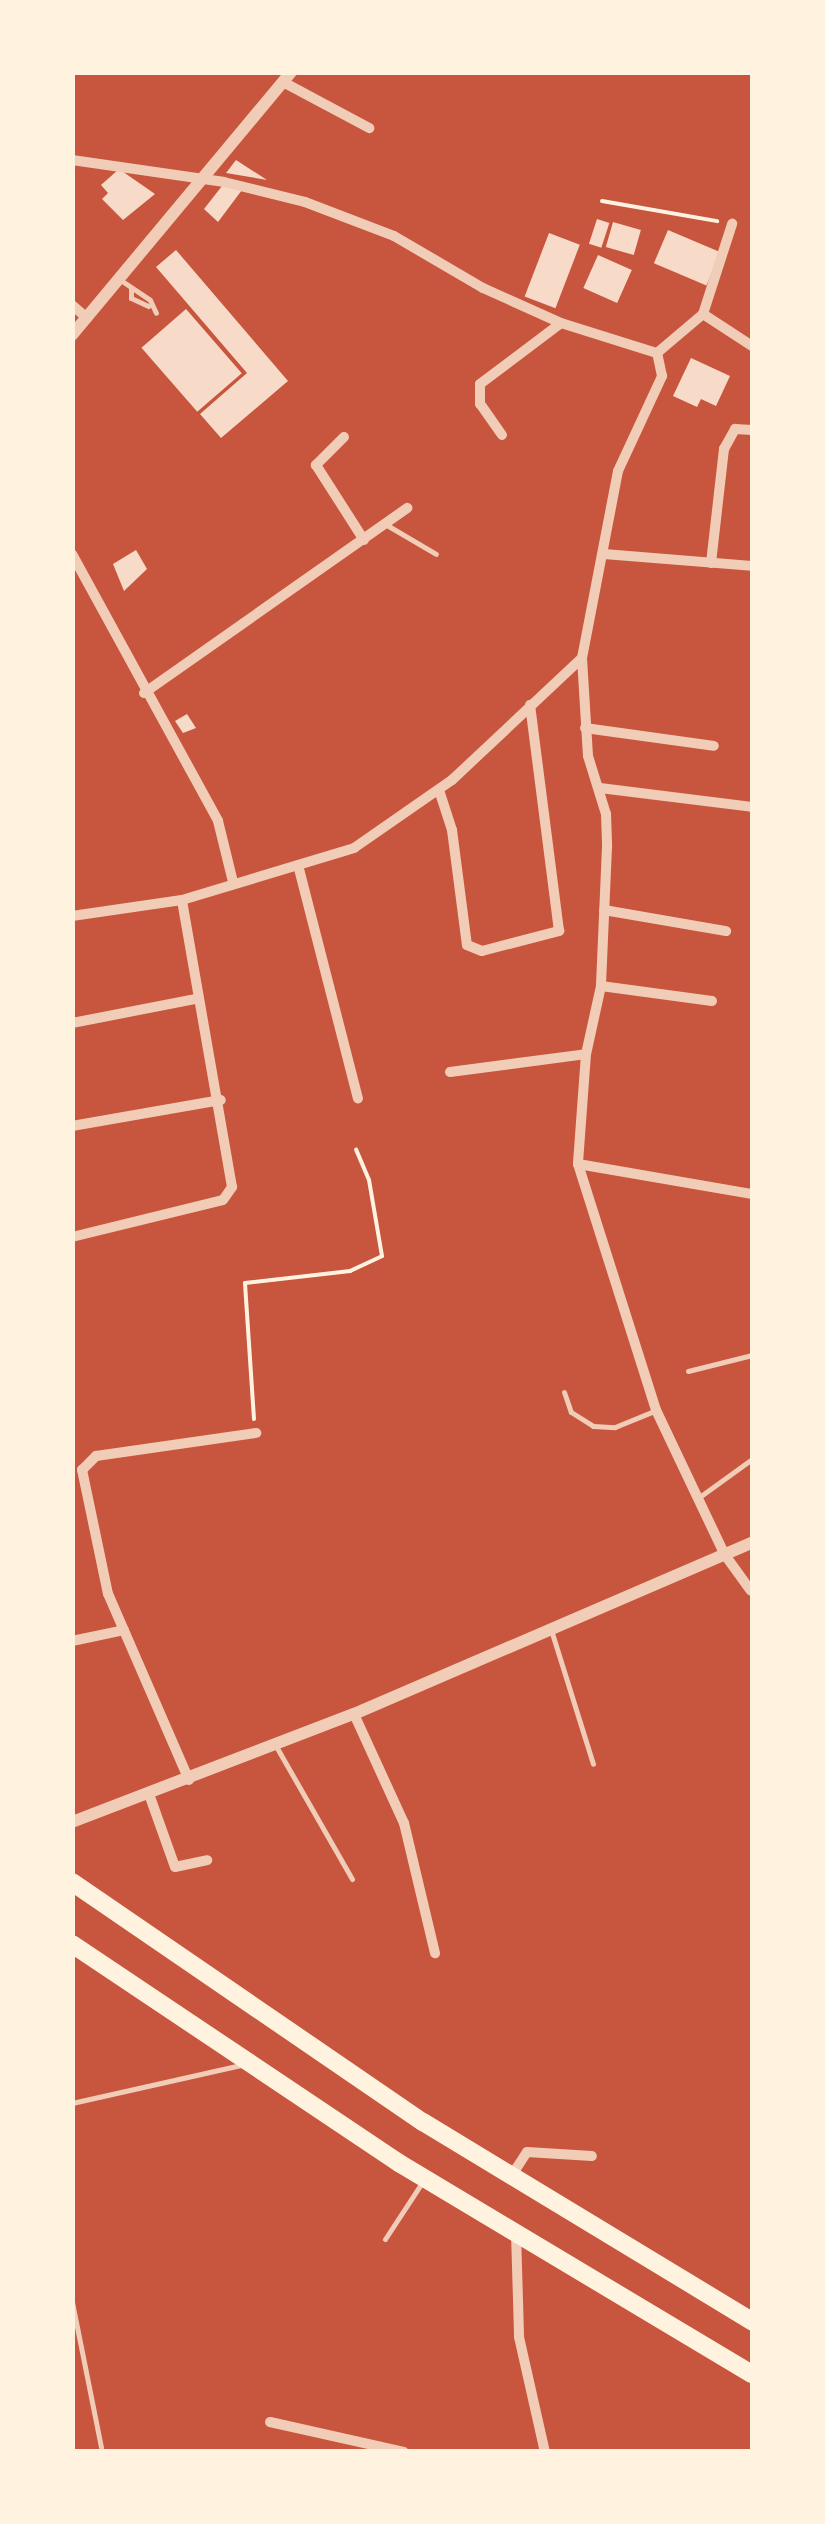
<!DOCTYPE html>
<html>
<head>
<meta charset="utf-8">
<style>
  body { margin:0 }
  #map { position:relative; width:825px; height:2524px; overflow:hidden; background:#c8553d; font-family:"Fira Sans",sans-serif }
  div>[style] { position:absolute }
  .building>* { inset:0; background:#f7dbc8; transform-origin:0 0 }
  .path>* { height:4px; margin:-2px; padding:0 2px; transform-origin:2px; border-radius:2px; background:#fff3e0 }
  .service>* { height:5px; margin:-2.5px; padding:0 2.5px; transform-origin:2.5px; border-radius:2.5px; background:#f1ccb7 }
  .minor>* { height:10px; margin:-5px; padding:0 5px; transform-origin:5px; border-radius:5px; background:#f1ccb7 }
  .tertiary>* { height:12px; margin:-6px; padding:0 6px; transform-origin:6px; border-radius:6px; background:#f1ccb7 }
  .trunk>* { height:18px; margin:-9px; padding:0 9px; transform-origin:9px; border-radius:9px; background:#fff3e0 }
  span { translate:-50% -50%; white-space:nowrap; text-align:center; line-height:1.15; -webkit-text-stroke:9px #fff3e0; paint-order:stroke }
  .frame { position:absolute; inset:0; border:75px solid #fff3e0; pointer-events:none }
</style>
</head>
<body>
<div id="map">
  <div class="building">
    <i style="clip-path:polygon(236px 160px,267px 180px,226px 173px)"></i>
    <i style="clip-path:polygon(119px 169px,155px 194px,123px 220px,102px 199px,108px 193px,101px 185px)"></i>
    <i style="clip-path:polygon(222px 186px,242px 190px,218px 222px,204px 209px)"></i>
    <i style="left:597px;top:219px;width:13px;height:26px;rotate:18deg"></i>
    <i style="left:613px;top:222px;width:29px;height:26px;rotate:16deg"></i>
    <i style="left:668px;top:230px;width:57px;height:36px;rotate:23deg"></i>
    <i style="left:549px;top:233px;width:33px;height:68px;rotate:21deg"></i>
    <i style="clip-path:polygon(176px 250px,288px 381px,221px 438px,200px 414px,247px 373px,156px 267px)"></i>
    <i style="left:598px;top:255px;width:37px;height:36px;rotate:24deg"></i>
    <i style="left:186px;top:309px;width:85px;height:59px;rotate:49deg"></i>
    <i style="clip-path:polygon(691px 358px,730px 376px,716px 406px,701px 399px,697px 407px,673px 396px)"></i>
    <i style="clip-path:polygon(136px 550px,147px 569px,124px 591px,113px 564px)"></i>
    <i style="clip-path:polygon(187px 714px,196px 728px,183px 733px,175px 721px)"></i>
  </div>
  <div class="path">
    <i style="left:602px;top:201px;width:117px;rotate:9.9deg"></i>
    <i style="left:254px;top:1419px;width:136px;rotate:-93.8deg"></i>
    <i style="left:245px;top:1283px;width:106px;rotate:-6.5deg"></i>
    <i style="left:350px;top:1271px;width:35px;rotate:-25deg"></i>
    <i style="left:382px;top:1256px;width:77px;rotate:-99.7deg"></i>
    <i style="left:369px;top:1180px;width:33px;rotate:-113deg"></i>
  </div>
  <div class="service">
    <i style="left:119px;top:279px;width:37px;rotate:34deg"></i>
    <i style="left:150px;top:300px;width:14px;rotate:65deg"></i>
    <i style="left:131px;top:289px;width:9px;rotate:90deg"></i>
    <i style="left:131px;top:298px;width:19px;rotate:25deg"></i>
    <i style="left:385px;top:524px;width:59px;rotate:30.5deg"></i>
    <i style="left:688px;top:1371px;width:66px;rotate:-14deg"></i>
    <i style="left:564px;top:1392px;width:21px;rotate:71deg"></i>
    <i style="left:571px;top:1412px;width:26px;rotate:32deg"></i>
    <i style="left:593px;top:1426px;width:22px;rotate:3deg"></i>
    <i style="left:615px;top:1427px;width:42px;rotate:-22.3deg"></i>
    <i style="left:698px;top:1498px;width:67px;rotate:-35.8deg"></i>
    <i style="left:552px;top:1633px;width:137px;rotate:72.6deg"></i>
    <i style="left:277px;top:1748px;width:151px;rotate:60.2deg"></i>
    <i style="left:72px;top:2103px;width:172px;rotate:-12.7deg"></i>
    <i style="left:385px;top:2239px;width:69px;rotate:-56.8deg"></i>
    <i style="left:72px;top:2302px;width:148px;rotate:78.7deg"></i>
  </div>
  <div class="minor">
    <i style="left:283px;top:82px;width:98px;rotate:28.1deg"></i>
    <i style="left:72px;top:160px;width:154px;rotate:8.2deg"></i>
    <i style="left:224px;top:182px;width:83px;rotate:13.9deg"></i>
    <i style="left:305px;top:202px;width:95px;rotate:20.9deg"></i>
    <i style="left:394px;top:236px;width:103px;rotate:30.3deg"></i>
    <i style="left:483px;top:288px;width:85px;rotate:24.2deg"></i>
    <i style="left:561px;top:323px;width:101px;rotate:17.4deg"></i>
    <i style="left:72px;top:305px;width:20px;rotate:41deg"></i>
    <i style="left:703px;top:314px;width:59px;rotate:33.1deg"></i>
    <i style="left:657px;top:353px;width:60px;rotate:-40.3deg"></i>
    <i style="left:703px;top:314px;width:95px;rotate:-72.1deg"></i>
    <i style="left:502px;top:435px;width:38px;rotate:-125deg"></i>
    <i style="left:480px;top:404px;width:20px;rotate:-90deg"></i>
    <i style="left:480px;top:384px;width:101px;rotate:-37deg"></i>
    <i style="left:344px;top:437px;width:40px;rotate:135deg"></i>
    <i style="left:316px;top:465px;width:89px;rotate:57.4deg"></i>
    <i style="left:72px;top:554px;width:304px;rotate:61.3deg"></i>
    <i style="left:218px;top:821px;width:63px;rotate:76.2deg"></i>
    <i style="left:604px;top:554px;width:148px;rotate:4.6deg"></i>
    <i style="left:711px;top:563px;width:115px;rotate:-83.5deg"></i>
    <i style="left:724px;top:449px;width:23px;rotate:-61deg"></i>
    <i style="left:735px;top:429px;width:17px;rotate:3deg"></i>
    <i style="left:582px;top:658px;width:98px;rotate:86.5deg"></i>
    <i style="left:588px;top:756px;width:61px;rotate:72.8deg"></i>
    <i style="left:606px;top:814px;width:33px;rotate:88deg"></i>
    <i style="left:607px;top:847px;width:139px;rotate:92.5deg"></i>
    <i style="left:601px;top:986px;width:70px;rotate:102.4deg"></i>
    <i style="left:586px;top:1054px;width:110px;rotate:94.2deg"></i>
    <i style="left:578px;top:1164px;width:258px;rotate:72.4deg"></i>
    <i style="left:656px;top:1410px;width:161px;rotate:64.6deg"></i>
    <i style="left:725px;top:1555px;width:44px;rotate:54.2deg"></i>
    <i style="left:144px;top:693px;width:322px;rotate:-35.1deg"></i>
    <i style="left:585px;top:728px;width:130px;rotate:7.9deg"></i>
    <i style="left:600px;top:788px;width:153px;rotate:7.1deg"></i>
    <i style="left:439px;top:790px;width:42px;rotate:72deg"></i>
    <i style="left:452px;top:830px;width:116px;rotate:82.6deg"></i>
    <i style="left:467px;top:945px;width:16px;rotate:22deg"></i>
    <i style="left:482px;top:951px;width:80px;rotate:-14.6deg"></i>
    <i style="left:559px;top:931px;width:228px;rotate:-97.3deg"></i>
    <i style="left:298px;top:865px;width:241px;rotate:75.6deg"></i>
    <i style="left:604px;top:910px;width:124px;rotate:9.8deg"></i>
    <i style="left:72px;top:916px;width:111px;rotate:-8.3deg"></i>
    <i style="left:182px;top:900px;width:180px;rotate:-16.8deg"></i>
    <i style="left:354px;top:848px;width:119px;rotate:-34.8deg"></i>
    <i style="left:452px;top:780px;width:178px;rotate:-43.2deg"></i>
    <i style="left:582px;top:658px;width:190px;rotate:-79.1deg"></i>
    <i style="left:618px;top:471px;width:105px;rotate:-65.1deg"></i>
    <i style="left:662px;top:376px;width:24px;rotate:-102deg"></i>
    <i style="left:601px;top:986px;width:112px;rotate:7.7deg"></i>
    <i style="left:72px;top:1023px;width:125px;rotate:-11deg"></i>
    <i style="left:450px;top:1072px;width:137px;rotate:-7.5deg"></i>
    <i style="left:72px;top:1126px;width:151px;rotate:-9.9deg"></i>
    <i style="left:578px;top:1164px;width:177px;rotate:9.8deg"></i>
    <i style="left:72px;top:1237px;width:155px;rotate:-13.8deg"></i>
    <i style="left:223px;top:1200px;width:16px;rotate:-55deg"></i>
    <i style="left:232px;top:1187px;width:291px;rotate:-99.9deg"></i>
    <i style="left:72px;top:1641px;width:53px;rotate:-11.9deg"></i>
    <i style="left:354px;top:1714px;width:120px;rotate:65.4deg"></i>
    <i style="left:404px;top:1823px;width:134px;rotate:76.6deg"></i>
    <i style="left:189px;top:1780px;width:203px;rotate:-113.5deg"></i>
    <i style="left:108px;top:1594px;width:127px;rotate:-101.8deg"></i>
    <i style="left:82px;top:1470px;width:20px;rotate:-45deg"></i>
    <i style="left:96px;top:1456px;width:162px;rotate:-8.2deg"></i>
    <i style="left:149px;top:1794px;width:77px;rotate:70.4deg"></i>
    <i style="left:175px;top:1867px;width:33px;rotate:-12deg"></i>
    <i style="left:512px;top:2175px;width:27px;rotate:-57deg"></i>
    <i style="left:527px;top:2152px;width:65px;rotate:3.5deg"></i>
    <i style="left:516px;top:2233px;width:104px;rotate:88.3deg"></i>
    <i style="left:519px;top:2337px;width:118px;rotate:77.3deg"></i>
    <i style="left:270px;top:2422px;width:137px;rotate:12.6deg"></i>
  </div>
  <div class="tertiary">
    <i style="left:72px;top:335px;width:342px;rotate:-50.2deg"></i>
    <i style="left:72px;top:1822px;width:302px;rotate:-21deg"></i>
    <i style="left:354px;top:1714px;width:433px;rotate:-23.3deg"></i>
  </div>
  <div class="trunk">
    <i style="left:72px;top:1882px;width:425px;rotate:34.4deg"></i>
    <i style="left:423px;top:2122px;width:385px;rotate:31.2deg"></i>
    <i style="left:72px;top:1944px;width:394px;rotate:33.8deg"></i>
    <i style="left:399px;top:2163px;width:411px;rotate:30.9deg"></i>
  </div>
  <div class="frame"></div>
</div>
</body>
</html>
